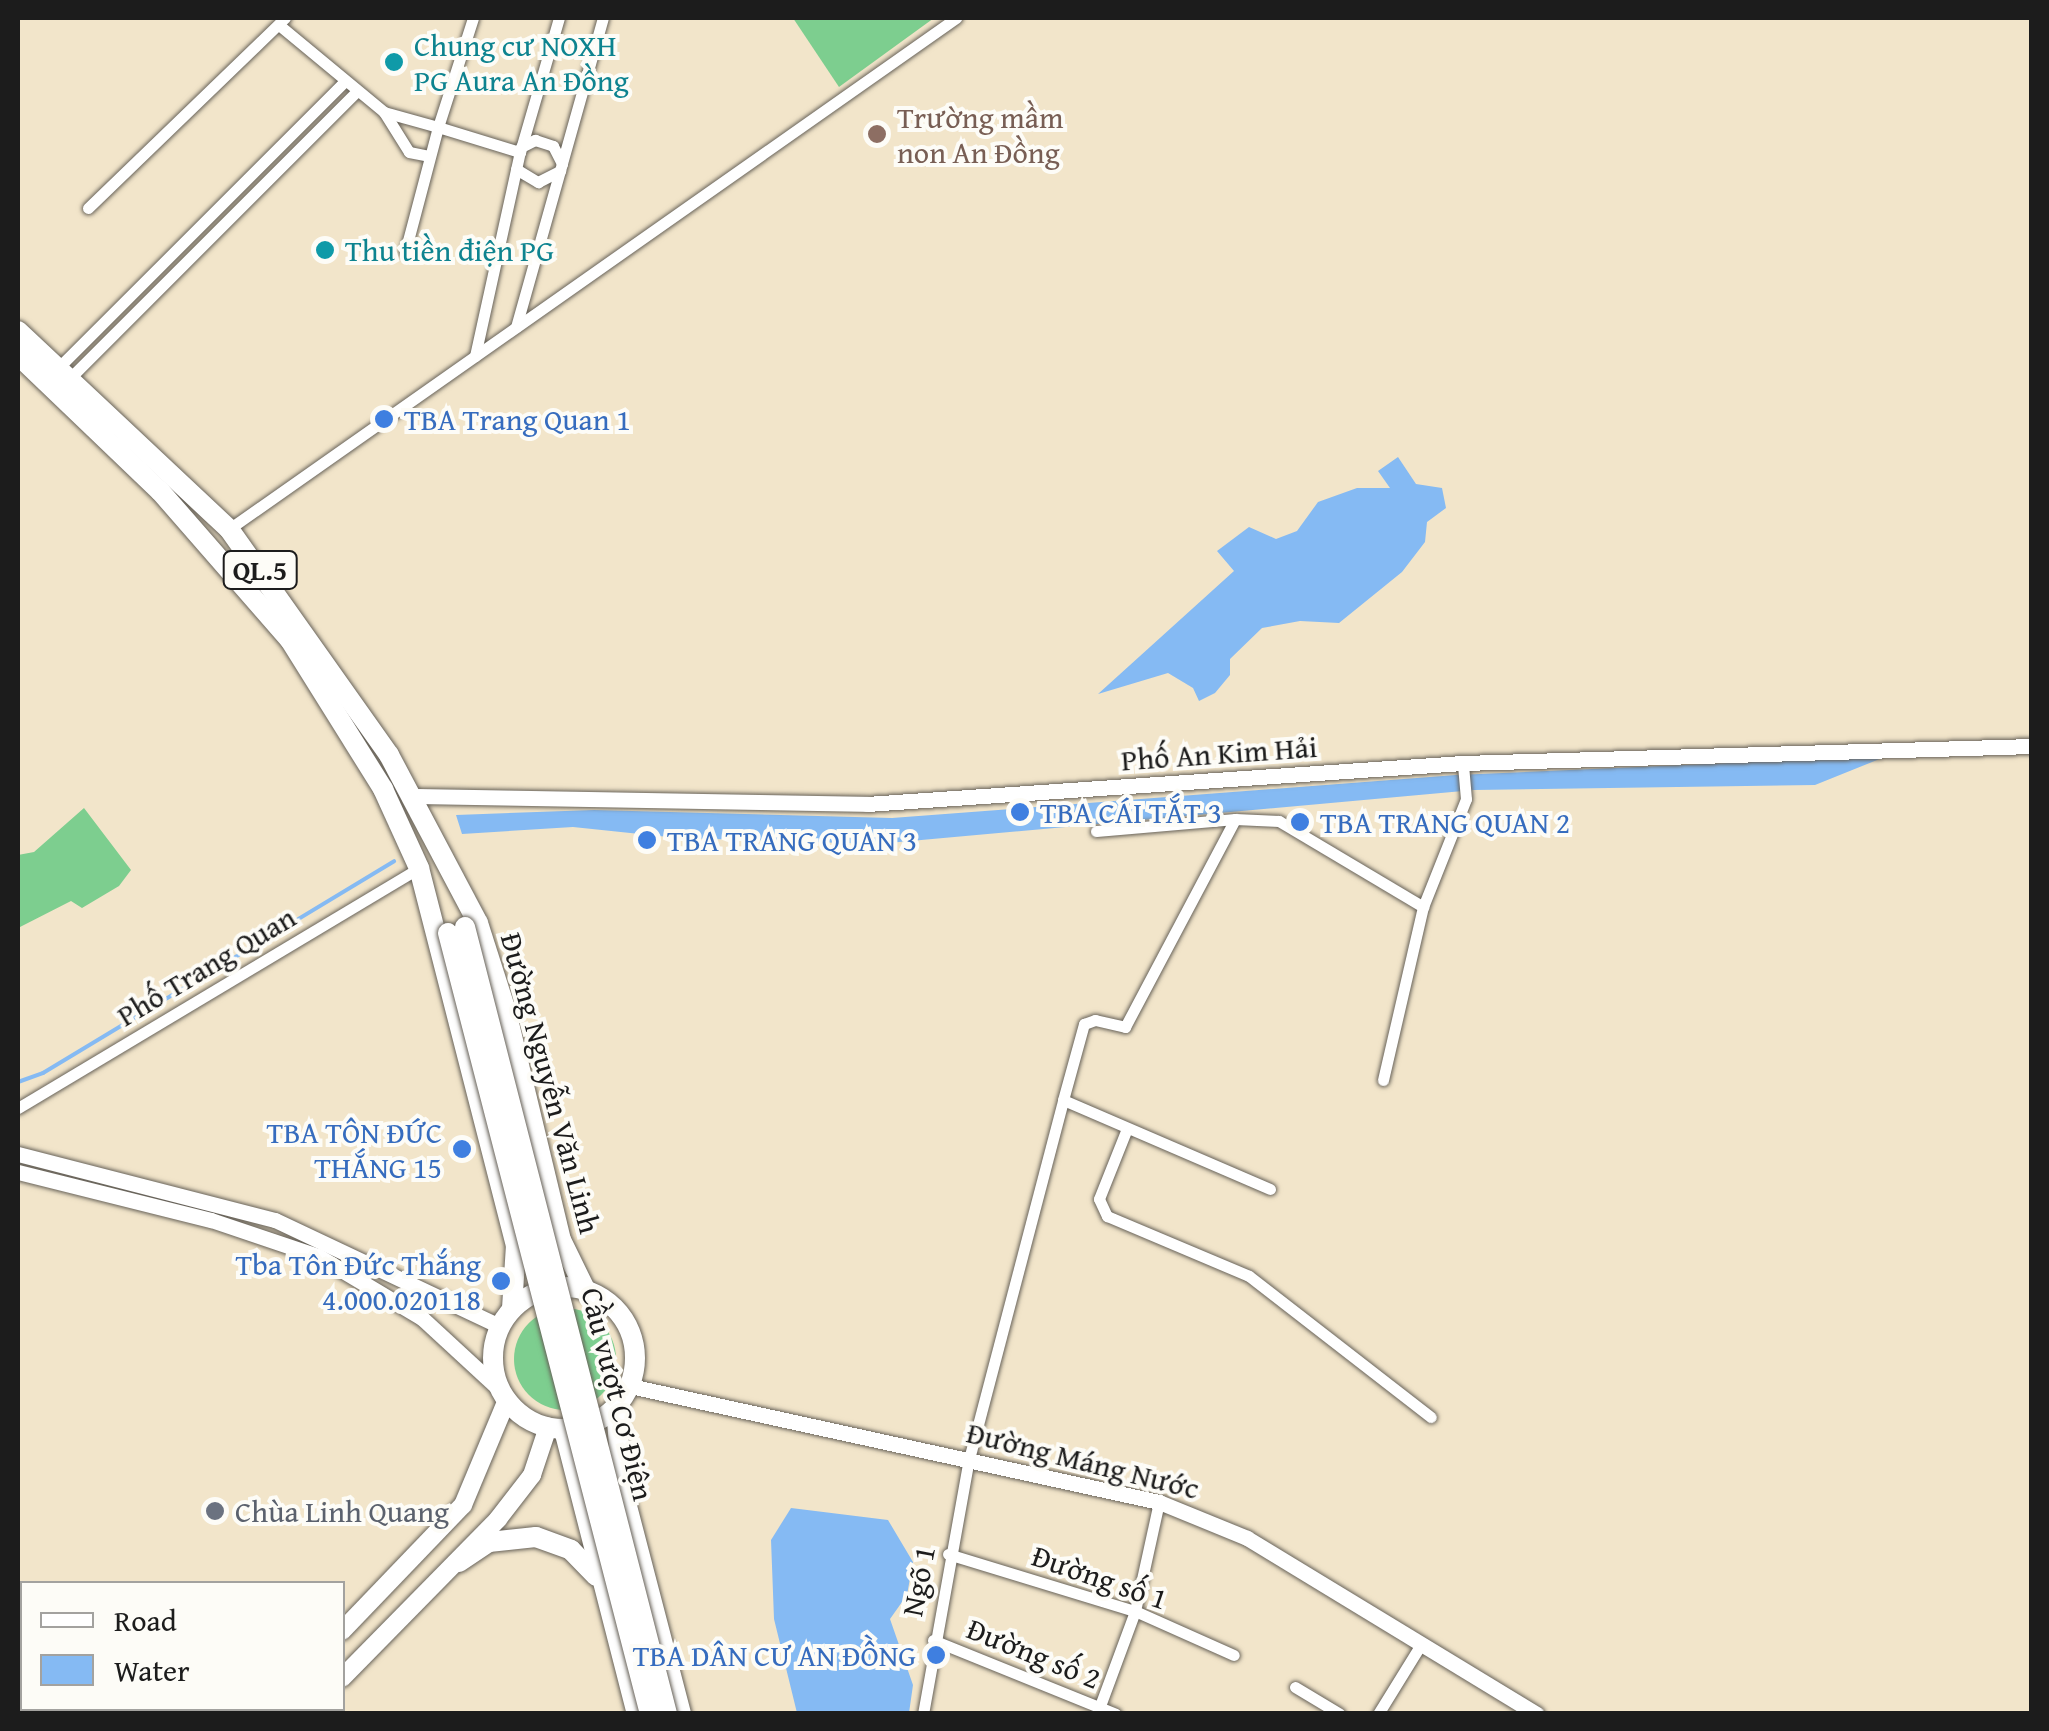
<!DOCTYPE html>
<html>
<head>
<meta charset="utf-8">
<style>
  body { margin:0 }
  #map { position:relative; width:2049px; height:1731px; overflow:hidden; background:#f2e5ca; font-family:"Gentium Book Plus",serif }
  div>[style] { position:absolute }
  .green>* { inset:0; background:#7dce8f }
  .round { border-radius:50% }
  .water>* { inset:0; background:#85baf3 }
  .stream>* { height:4px; margin:-2px; padding:0 2px; transform-origin:2px; border-radius:2px; background:#85baf3 }
  .roads { filter:drop-shadow(0 0 2px #676259) drop-shadow(0 0 2px #676259) }
  .street>* { height:11px; margin:-5.5px; padding:0 5.5px; transform-origin:5.5px; border-radius:5.5px; background:#fff }
  .secondary>* { height:15px; margin:-7.5px; padding:0 7.5px; transform-origin:7.5px; border-radius:7.5px; background:#fff }
  .primary>* { height:18px; margin:-9px; padding:0 9px; transform-origin:9px; border-radius:9px; background:#fff }
  .highway>* { height:20px; margin:-10px; padding:0 10px; transform-origin:10px; border-radius:10px; background:#fff }
  .highway>.ring { margin:-10px; padding:0; box-sizing:content-box; background:none; border:20px solid #fff; border-radius:50% }
  .bridges { filter:drop-shadow(0 0 2px #676259) drop-shadow(0 0 2px #676259) }
  .highway-bridge>* { height:20px; margin:-10px; padding:0 10px; transform-origin:10px; border-radius:10px; background:#fff }
  .dots>* { width:28px; height:28px; translate:-50% -50%; box-sizing:border-box; border:5px solid #fdfcf7; border-radius:50% }
  span { translate:-50% -50%; white-space:nowrap; text-align:center; line-height:1.15; -webkit-text-stroke:8px #fdfcf7; paint-order:stroke }
  .shield-label span { padding:2px 8px; background:#fdfcf7; border:2px solid; border-radius:8px; -webkit-text-stroke-width:0 }
  .shield-label { font-size:28px; color:#1c1c1c; font-weight:700 }
  .culture-label { font-size:30px; color:#0d838f }
  .left { translate:0 -50%; text-align:left }
  .education-label { font-size:30px; color:#785e54 }
  .shop-label { font-size:30px; color:#366cbe }
  .right { translate:-100% -50%; text-align:right }
  .street-label { font-size:30px; color:#1c1c1c }
  .worship-label { font-size:30px; color:#5b616d }
  .frame { position:absolute; inset:0; border:20px solid #1c1c1c; pointer-events:none }
  .legend { position:absolute; left:20px; top:1581px; width:325px; height:130px; box-sizing:border-box; background:#fdfcf7; border:2px solid #a3a29f; margin:0; padding:12px 18px; list-style:none; font-size:30px; color:#1c1c1c }
  .legend li { display:flex; align-items:center; gap:20px; height:50px }
  .legend b { width:50px; border:2px solid #a3a29f }
</style>
</head>
<body>
<div id="map">
  <div class="green">
    <i style="clip-path:polygon(793px 18px,934px 18px,839px 87px)"></i>
    <i style="clip-path:polygon(84px 808px,131px 870px,119px 886px,82px 908px,71px 901px,20px 927px,18px 855px,34px 852px)"></i>
    <i class="round" style="left:514px;top:1308px;width:102px;height:102px"></i>
  </div>
  <div class="water">
    <i style="clip-path:polygon(1398px 457px,1416px 484px,1442px 488px,1446px 508px,1427px 522px,1425px 542px,1402px 572px,1339px 623px,1300px 621px,1262px 628px,1230px 659px,1230px 675px,1215px 693px,1199px 701px,1193px 688px,1168px 673px,1098px 694px,1234px 571px,1217px 551px,1249px 527px,1276px 539px,1297px 531px,1318px 502px,1357px 488px,1390px 488px,1378px 471px)"></i>
    <i style="clip-path:polygon(1887px 756px,1815px 785px,1474px 790px,877px 844px,678px 838px,573px 827px,462px 834px,456px 815px,594px 810px,892px 818px,1456px 775px)"></i>
    <i style="clip-path:polygon(791px 1508px,888px 1520px,913px 1562px,907px 1595px,890px 1619px,913px 1685px,909px 1713px,797px 1713px,774px 1619px,771px 1540px)"></i>
  </div>
  <div class="stream">
    <i style="left:18px;top:1082px;width:27px;rotate:-20deg"></i>
    <i style="left:43px;top:1073px;width:410px;rotate:-31.1deg"></i>
  </div>
  <div class="roads">
    <div class="street">
      <i style="left:473px;top:18px;width:114px;rotate:107.8deg"></i>
      <i style="left:438px;top:127px;width:86px;rotate:17deg"></i>
      <i style="left:279px;top:25px;width:136px;rotate:39.6deg"></i>
      <i style="left:384px;top:112px;width:56px;rotate:15.5deg"></i>
      <i style="left:438px;top:127px;width:129px;rotate:104.8deg"></i>
      <i style="left:384px;top:112px;width:47px;rotate:58deg"></i>
      <i style="left:409px;top:152px;width:20px;rotate:11deg"></i>
      <i style="left:521px;top:147px;width:16px;rotate:-27deg"></i>
      <i style="left:535px;top:140px;width:19px;rotate:18deg"></i>
      <i style="left:553px;top:146px;width:20px;rotate:63deg"></i>
      <i style="left:516px;top:169px;width:26px;rotate:31deg"></i>
      <i style="left:538px;top:182px;width:25px;rotate:-27deg"></i>
      <i style="left:88px;top:208px;width:274px;rotate:-44deg"></i>
      <i style="left:516px;top:327px;width:321px;rotate:-74.3deg"></i>
      <i style="left:475px;top:356px;width:209px;rotate:-77.6deg"></i>
      <i style="left:520px;top:152px;width:140px;rotate:-73.8deg"></i>
      <i style="left:54px;top:372px;width:410px;rotate:-45deg"></i>
      <i style="left:67px;top:381px;width:409px;rotate:-45deg"></i>
      <i style="left:229px;top:529px;width:889px;rotate:-35.1deg"></i>
      <i style="left:1096px;top:831px;width:140px;rotate:-4.9deg"></i>
      <i style="left:1383px;top:1080px;width:178px;rotate:-77deg"></i>
      <i style="left:1423px;top:907px;width:116px;rotate:-68.3deg"></i>
      <i style="left:1466px;top:799px;width:36px;rotate:-95deg"></i>
      <i style="left:18px;top:1108px;width:467px;rotate:-30.9deg"></i>
      <i style="left:1126px;top:1131px;width:73px;rotate:111.7deg"></i>
      <i style="left:1099px;top:1199px;width:19px;rotate:65deg"></i>
      <i style="left:1107px;top:1216px;width:154px;rotate:22.9deg"></i>
      <i style="left:1249px;top:1276px;width:230px;rotate:37.8deg"></i>
      <i style="left:1270px;top:1189px;width:225px;rotate:-156.7deg"></i>
      <i style="left:1063px;top:1100px;width:79px;rotate:-74.6deg"></i>
      <i style="left:1084px;top:1024px;width:12px;rotate:-20deg"></i>
      <i style="left:1095px;top:1020px;width:31px;rotate:13deg"></i>
      <i style="left:1125px;top:1027px;width:235px;rotate:-62.1deg"></i>
      <i style="left:1235px;top:819px;width:44px;rotate:2.6deg"></i>
      <i style="left:1279px;top:821px;width:168px;rotate:30.8deg"></i>
      <i style="left:948px;top:1554px;width:195px;rotate:17deg"></i>
      <i style="left:1135px;top:1611px;width:108px;rotate:24deg"></i>
      <i style="left:933px;top:1640px;width:197px;rotate:22deg"></i>
      <i style="left:1295px;top:1687px;width:52px;rotate:31deg"></i>
      <i style="left:923px;top:1714px;width:259px;rotate:-79.8deg"></i>
      <i style="left:969px;top:1459px;width:371px;rotate:-75.3deg"></i>
      <i style="left:1097px;top:1714px;width:110px;rotate:-69.7deg"></i>
      <i style="left:1135px;top:1611px;width:112px;rotate:-77.6deg"></i>
      <i style="left:1378px;top:1714px;width:80px;rotate:-58.3deg"></i>
    </div>
    <div class="secondary">
      <i style="left:410px;top:796px;width:457px;rotate:1deg"></i>
      <i style="left:867px;top:804px;width:597px;rotate:-3.94deg"></i>
      <i style="left:1463px;top:763px;width:569px;rotate:-1.71deg"></i>
      <i style="left:18px;top:1154px;width:265px;rotate:14.4deg"></i>
      <i style="left:275px;top:1220px;width:250px;rotate:25.3deg"></i>
      <i style="left:18px;top:1172px;width:199px;rotate:14deg"></i>
      <i style="left:211px;top:1220px;width:113px;rotate:18.6deg"></i>
      <i style="left:318px;top:1256px;width:121px;rotate:30.8deg"></i>
      <i style="left:422px;top:1318px;width:106px;rotate:42.7deg"></i>
      <i style="left:630px;top:1386px;width:542px;rotate:12.37deg"></i>
      <i style="left:1159px;top:1502px;width:95px;rotate:22.2deg"></i>
      <i style="left:1247px;top:1538px;width:339px;rotate:31.3deg"></i>
    </div>
    <div class="primary">
      <i style="left:342px;top:1631px;width:175px;rotate:-46.2deg"></i>
      <i style="left:463px;top:1505px;width:114px;rotate:-67.3deg"></i>
      <i style="left:342px;top:1678px;width:223px;rotate:-45.5deg"></i>
      <i style="left:498px;top:1519px;width:56px;rotate:-52.3deg"></i>
      <i style="left:532px;top:1475px;width:51px;rotate:-71.6deg"></i>
      <i style="left:260px;top:1714px;width:8px;rotate:-50deg"></i>
      <i style="left:307px;top:1714px;width:8px;rotate:-50deg"></i>
    </div>
    <div class="highway">
      <i style="left:18px;top:331px;width:289px;rotate:43.2deg"></i>
      <i style="left:229px;top:529px;width:277px;rotate:54.7deg"></i>
      <i style="left:389px;top:755px;width:190px;rotate:62.1deg"></i>
      <i style="left:478px;top:923px;width:92px;rotate:72.3deg"></i>
      <i style="left:506px;top:1011px;width:236px;rotate:76.5deg"></i>
      <i style="left:561px;top:1240px;width:57px;rotate:63.9deg"></i>
      <i style="left:18px;top:355px;width:197px;rotate:43.8deg"></i>
      <i style="left:160px;top:491px;width:198px;rotate:48.9deg"></i>
      <i style="left:290px;top:640px;width:176px;rotate:58deg"></i>
      <i style="left:383px;top:789px;width:87px;rotate:65.5deg"></i>
      <i style="left:419px;top:868px;width:389px;rotate:75.6deg"></i>
      <i style="left:516px;top:1245px;width:64px;rotate:93.6deg"></i>
      <i class="ring" style="left:493px;top:1287px;width:122px;height:122px"></i>
      <i style="left:616px;top:1407px;width:80px;rotate:85.7deg"></i>
      <i style="left:622px;top:1487px;width:235px;rotate:75.4deg"></i>
      <i style="left:564px;top:1430px;width:293px;rotate:75.6deg"></i>
      <i style="left:459px;top:1562px;width:36px;rotate:-34deg"></i>
      <i style="left:489px;top:1542px;width:47px;rotate:-6.1deg"></i>
      <i style="left:536px;top:1537px;width:37px;rotate:20deg"></i>
      <i style="left:571px;top:1550px;width:36px;rotate:46deg"></i>
    </div>
  </div>
  <div class="bridges">
    <div class="highway-bridge">
      <i style="left:465px;top:927px;width:813px;rotate:75.6deg"></i>
      <i style="left:448px;top:933px;width:807px;rotate:75.5deg"></i>
    </div>
  </div>
  <div class="dots">
    <i style="left:394px;top:62px;background:#0f9aa8"></i>
    <i style="left:877px;top:134px;background:#8d6e63"></i>
    <i style="left:325px;top:250px;background:#0f9aa8"></i>
    <i style="left:384px;top:419px;background:#3f7fe0"></i>
    <i style="left:1020px;top:812px;background:#3f7fe0"></i>
    <i style="left:1300px;top:822px;background:#3f7fe0"></i>
    <i style="left:647px;top:840px;background:#3f7fe0"></i>
    <i style="left:462px;top:1149px;background:#3f7fe0"></i>
    <i style="left:501px;top:1281px;background:#3f7fe0"></i>
    <i style="left:215px;top:1511px;background:#6b7280"></i>
    <i style="left:936px;top:1655px;background:#3f7fe0"></i>
  </div>
  <div class="shield-label">
    <span style="left:260px;top:570px">QL.5</span>
  </div>
  <div class="culture-label">
    <span class="left" style="left:414px;top:62px">Chung cư NOXH<br>PG Aura An Đồng</span>
    <span class="left" style="left:345px;top:250px">Thu tiền điện PG</span>
  </div>
  <div class="education-label">
    <span class="left" style="left:897px;top:134px">Trường mầm<br>non An Đồng</span>
  </div>
  <div class="shop-label">
    <span class="left" style="left:404px;top:419px">TBA Trang Quan 1</span>
    <span class="left" style="left:1040px;top:812px">TBA CÁI TẮT 3</span>
    <span class="left" style="left:1320px;top:822px">TBA TRANG QUAN 2</span>
    <span class="left" style="left:667px;top:840px">TBA TRANG QUAN 3</span>
    <span class="right" style="left:442px;top:1149px">TBA TÔN ĐỨC<br>THẮNG 15</span>
    <span class="right" style="left:481px;top:1281px">Tba Tôn Đức Thắng<br>4.000.020118</span>
    <span class="right" style="left:916px;top:1655px">TBA DÂN CƯ AN ĐỒNG</span>
  </div>
  <div class="street-label">
    <span style="left:1219px;top:753px;rotate:-4deg">Phố An Kim Hải</span>
    <span style="left:206px;top:966px;rotate:-31deg">Phố Trang Quan</span>
    <span style="left:551px;top:1083px;rotate:75deg">Đường Nguyễn Văn Linh</span>
    <span style="left:618px;top:1394px;rotate:76deg">Cầu vượt Cơ Điện</span>
    <span style="left:1083px;top:1460px;rotate:14deg">Đường Máng Nước</span>
    <span style="left:1100px;top:1577px;rotate:19deg">Đường số 1</span>
    <span style="left:918px;top:1581px;rotate:-79deg">Ngõ 1</span>
    <span style="left:1034px;top:1653px;rotate:22deg">Đường số 2</span>
  </div>
  <div class="worship-label">
    <span class="left" style="left:235px;top:1511px">Chùa Linh Quang</span>
  </div>
  <div class="frame"></div>
  <ul class="legend">
  <li><b style="height:12px;background:#fff"></b>Road</li>
  <li><b style="height:28px;background:#85baf3"></b>Water</li>
  </ul>
</div>
</body>
</html>
